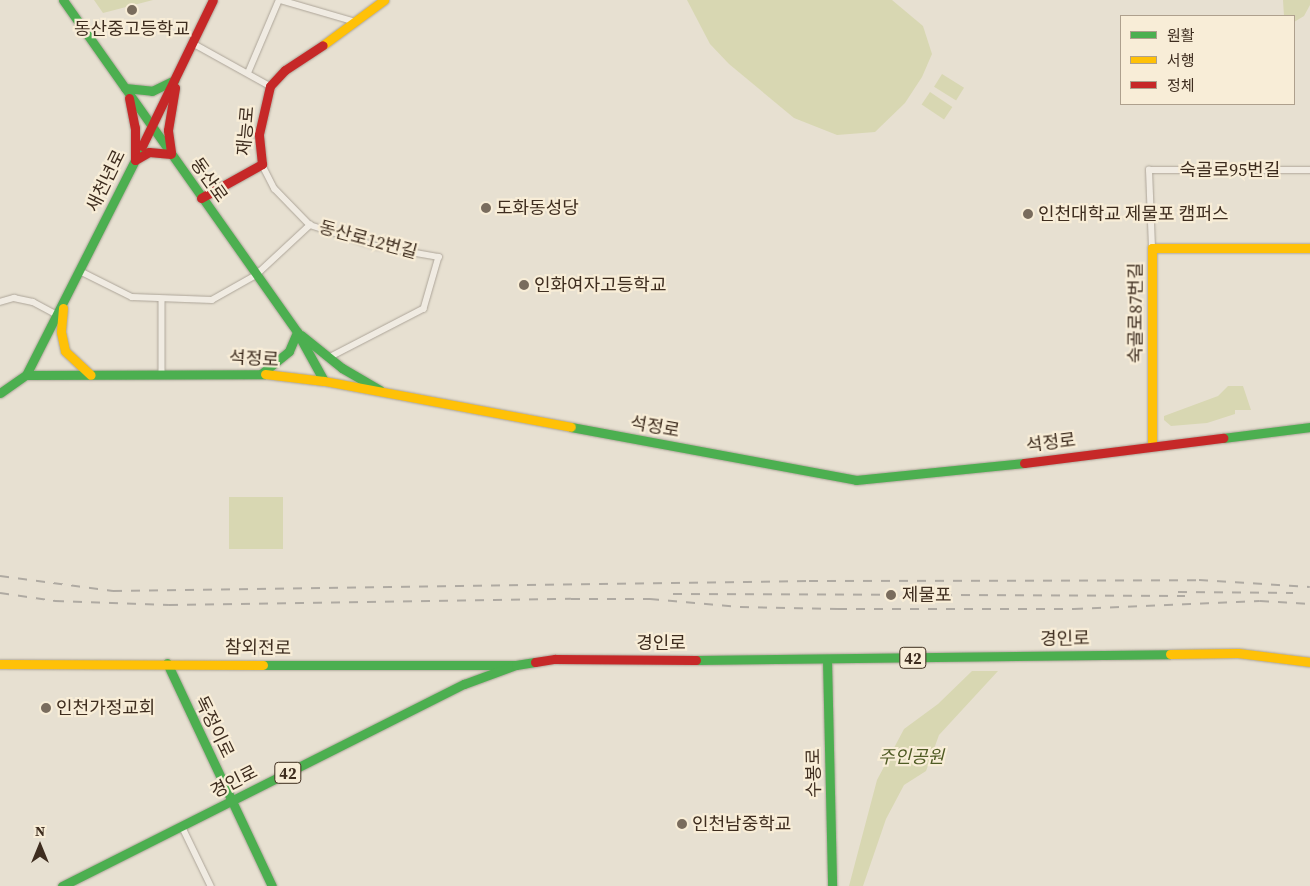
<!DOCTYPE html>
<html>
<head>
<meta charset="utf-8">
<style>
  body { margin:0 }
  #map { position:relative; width:1310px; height:886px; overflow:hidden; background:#e7e0d1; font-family:"Source Serif 4","Noto Sans KR",serif }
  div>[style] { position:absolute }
  .green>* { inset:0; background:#d8d7b2; transform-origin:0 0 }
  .roads { filter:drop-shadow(0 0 1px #ada599) drop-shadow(0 0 1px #ada599) }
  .street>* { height:5.5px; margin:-2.75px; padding:0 2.75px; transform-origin:2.75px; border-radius:2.75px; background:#f0ebe2 }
  .fast>* { height:9px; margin:-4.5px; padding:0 4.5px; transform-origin:4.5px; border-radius:4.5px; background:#4caf50 }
  .slow>* { height:9px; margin:-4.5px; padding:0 4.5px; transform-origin:4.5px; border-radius:4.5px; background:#ffc107 }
  .jam>* { height:9px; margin:-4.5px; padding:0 4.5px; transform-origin:4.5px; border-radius:4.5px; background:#c62828 }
  .rail>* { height:2px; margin-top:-1px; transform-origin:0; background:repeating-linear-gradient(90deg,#afaaa2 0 9px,transparent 0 18px) }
  .dots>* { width:14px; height:14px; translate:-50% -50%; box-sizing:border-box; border:2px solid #f8edd7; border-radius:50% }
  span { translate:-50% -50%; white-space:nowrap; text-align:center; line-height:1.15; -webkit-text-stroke:4.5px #f8edd7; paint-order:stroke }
  .shield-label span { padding:1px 4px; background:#f8edd7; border:1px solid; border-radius:4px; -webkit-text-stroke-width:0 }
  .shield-label { font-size:16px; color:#3e2d1f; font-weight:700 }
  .poi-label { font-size:18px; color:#3e2d1f }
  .left { translate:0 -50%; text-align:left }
  .street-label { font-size:18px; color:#3e2d1f }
  .park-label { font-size:18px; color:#4f5b24; font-style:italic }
  .legend { position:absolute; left:1120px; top:15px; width:175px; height:90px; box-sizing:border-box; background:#f8edd7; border:1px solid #aea08d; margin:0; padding:6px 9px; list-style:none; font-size:15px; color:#3e2d1f }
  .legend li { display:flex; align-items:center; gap:10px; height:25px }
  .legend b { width:25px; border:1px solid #aea08d }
  .north { position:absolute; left:15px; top:821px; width:50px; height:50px; -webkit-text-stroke:4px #f8edd7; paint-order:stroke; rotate:0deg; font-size:14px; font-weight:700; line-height:20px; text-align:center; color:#3e2d1f }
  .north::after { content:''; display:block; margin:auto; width:18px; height:22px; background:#3e2d1f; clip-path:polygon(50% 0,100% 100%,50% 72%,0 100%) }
</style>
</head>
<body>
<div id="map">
  <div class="green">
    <i style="clip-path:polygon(94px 0,153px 0,103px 13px)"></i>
    <i style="clip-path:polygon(687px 0,892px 0,923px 26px,932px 54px,922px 77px,905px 103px,875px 132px,837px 135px,794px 118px,729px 64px,710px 44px)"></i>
    <i style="clip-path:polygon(1283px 0,1310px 0,1310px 5px,1304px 16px,1294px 22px,1294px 16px,1284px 16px)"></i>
    <i style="left:942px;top:74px;width:26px;height:15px;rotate:32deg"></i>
    <i style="left:930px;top:92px;width:27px;height:15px;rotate:34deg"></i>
    <i style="clip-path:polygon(1228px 386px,1243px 386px,1251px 410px,1235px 410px,1235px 414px,1207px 423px,1171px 426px,1164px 420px,1164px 416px,1218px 396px)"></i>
    <i style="left:229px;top:497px;width:54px;height:52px"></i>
    <i style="clip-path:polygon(972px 671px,998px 671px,939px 735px,926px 771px,904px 785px,886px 819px,863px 886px,849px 886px,877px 780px,904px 729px,938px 704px)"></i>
  </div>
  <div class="roads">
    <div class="street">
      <i style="left:280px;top:0;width:79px;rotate:16.1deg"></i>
      <i style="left:194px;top:44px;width:87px;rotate:28.9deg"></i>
      <i style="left:248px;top:73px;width:79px;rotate:-67deg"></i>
      <i style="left:262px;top:164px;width:28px;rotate:63deg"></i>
      <i style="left:275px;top:189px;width:50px;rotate:45.8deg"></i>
      <i style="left:310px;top:225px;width:69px;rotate:17.7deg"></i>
      <i style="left:376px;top:246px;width:64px;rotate:9.9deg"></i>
      <i style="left:439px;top:257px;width:54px;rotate:106.1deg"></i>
      <i style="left:424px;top:309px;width:107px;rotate:152.7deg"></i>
      <i style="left:1152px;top:248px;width:78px;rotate:-92.2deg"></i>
      <i style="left:1149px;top:170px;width:161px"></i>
      <i style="left:80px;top:271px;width:58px;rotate:26.6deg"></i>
      <i style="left:132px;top:297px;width:80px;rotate:2.1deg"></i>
      <i style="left:212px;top:300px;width:51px;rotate:-29.6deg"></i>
      <i style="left:256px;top:275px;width:74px;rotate:-42.8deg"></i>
      <i style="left:162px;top:299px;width:74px;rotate:90deg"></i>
      <i style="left:0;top:302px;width:15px;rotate:-16deg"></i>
      <i style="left:14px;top:298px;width:19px;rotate:12deg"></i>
      <i style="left:33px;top:302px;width:27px;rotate:28deg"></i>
      <i style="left:182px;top:826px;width:67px;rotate:64.2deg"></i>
    </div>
    <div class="fast">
      <i style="left:63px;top:0;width:406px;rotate:54.8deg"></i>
      <i style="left:297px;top:332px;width:56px;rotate:61.1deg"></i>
      <i style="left:125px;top:88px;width:27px;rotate:6deg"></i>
      <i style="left:152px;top:91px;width:25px;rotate:-26deg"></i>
      <i style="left:301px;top:335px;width:53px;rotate:38.8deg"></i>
      <i style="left:342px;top:368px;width:44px;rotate:30.1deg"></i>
      <i style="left:261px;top:374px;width:36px;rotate:-39deg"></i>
      <i style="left:289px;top:351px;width:21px;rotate:-67deg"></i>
      <i style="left:26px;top:375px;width:257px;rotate:-63.1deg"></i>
      <i style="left:0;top:393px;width:32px;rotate:-35deg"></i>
      <i style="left:26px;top:375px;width:239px;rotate:-0.2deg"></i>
      <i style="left:571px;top:427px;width:290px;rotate:10.5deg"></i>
      <i style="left:856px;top:480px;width:169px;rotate:-5.8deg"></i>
      <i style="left:1223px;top:438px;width:88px;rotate:-7.2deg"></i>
      <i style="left:696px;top:660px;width:474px;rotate:-0.7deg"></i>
      <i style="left:827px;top:660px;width:226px;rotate:88.7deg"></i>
      <i style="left:167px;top:663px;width:246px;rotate:64.8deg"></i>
      <i style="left:263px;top:665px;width:252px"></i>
      <i style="left:62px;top:886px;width:450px;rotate:-26.7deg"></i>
      <i style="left:464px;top:684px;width:55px;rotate:-20.1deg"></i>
      <i style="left:516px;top:665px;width:19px;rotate:-9deg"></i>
    </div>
    <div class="slow">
      <i style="left:323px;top:45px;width:76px;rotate:-36.4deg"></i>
      <i style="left:63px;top:308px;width:24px;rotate:95deg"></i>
      <i style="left:61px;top:332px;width:19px;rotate:78deg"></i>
      <i style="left:65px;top:351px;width:35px;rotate:43deg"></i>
      <i style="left:265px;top:374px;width:59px;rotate:6.8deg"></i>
      <i style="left:324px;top:381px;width:251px;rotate:10.5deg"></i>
      <i style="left:1152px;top:446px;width:198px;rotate:-90deg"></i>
      <i style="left:1152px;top:248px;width:158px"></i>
      <i style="left:1170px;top:654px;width:68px;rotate:-0.8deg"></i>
      <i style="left:1238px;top:653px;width:73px;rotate:7.1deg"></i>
      <i style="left:0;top:664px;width:263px;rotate:0.2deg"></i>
    </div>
    <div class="jam">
      <i style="left:129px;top:98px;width:31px;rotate:79deg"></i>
      <i style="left:135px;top:128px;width:32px;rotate:90deg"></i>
      <i style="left:135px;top:160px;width:16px;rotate:-30deg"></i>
      <i style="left:149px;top:152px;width:22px;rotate:5deg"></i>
      <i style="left:142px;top:146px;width:162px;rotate:-64.1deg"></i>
      <i style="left:171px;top:152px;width:22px;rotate:-98deg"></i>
      <i style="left:168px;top:130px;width:43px;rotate:-80.5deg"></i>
      <i style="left:201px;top:198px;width:70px;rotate:-29.1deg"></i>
      <i style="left:262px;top:164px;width:30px;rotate:-96deg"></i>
      <i style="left:259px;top:134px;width:49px;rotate:-77.1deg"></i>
      <i style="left:270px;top:86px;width:22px;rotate:-47deg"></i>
      <i style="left:285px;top:70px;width:45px;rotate:-33.3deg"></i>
      <i style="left:1024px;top:463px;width:201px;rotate:-7.2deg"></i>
      <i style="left:535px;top:662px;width:20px;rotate:-9deg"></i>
      <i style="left:555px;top:659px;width:141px;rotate:0.4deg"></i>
    </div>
  </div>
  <div class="rail">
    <i style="left:0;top:576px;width:114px;rotate:7.6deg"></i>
    <i style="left:113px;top:591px;width:696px;rotate:-0.82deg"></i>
    <i style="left:809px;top:581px;width:390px;rotate:-0.1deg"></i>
    <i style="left:1199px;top:580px;width:111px;rotate:3.6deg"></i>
    <i style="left:1178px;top:592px;width:115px;rotate:0.5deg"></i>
    <i style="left:0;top:593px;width:56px;rotate:8.3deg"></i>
    <i style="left:55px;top:601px;width:114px;rotate:2deg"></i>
    <i style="left:169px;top:605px;width:402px;rotate:-0.9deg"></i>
    <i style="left:571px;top:599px;width:79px"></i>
    <i style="left:650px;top:599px;width:90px;rotate:5.1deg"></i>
    <i style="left:740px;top:607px;width:98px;rotate:1.2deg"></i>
    <i style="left:838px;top:609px;width:236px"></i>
    <i style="left:1074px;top:609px;width:186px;rotate:-2.5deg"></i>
    <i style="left:1260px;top:601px;width:50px;rotate:3.4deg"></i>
    <i style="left:673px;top:594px;width:512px;rotate:0.22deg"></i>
  </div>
  <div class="dots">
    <i style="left:132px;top:10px;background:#796c5d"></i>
    <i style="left:486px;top:208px;background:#796c5d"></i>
    <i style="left:1028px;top:214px;background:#796c5d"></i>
    <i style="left:524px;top:285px;background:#796c5d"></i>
    <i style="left:891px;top:595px;background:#796c5d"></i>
    <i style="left:46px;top:708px;background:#796c5d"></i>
    <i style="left:682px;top:824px;background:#796c5d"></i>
  </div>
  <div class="shield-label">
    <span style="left:913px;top:658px">42</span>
    <span style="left:288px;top:773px">42</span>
  </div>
  <div class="poi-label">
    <span style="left:132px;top:29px">동산중고등학교</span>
    <span class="left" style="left:496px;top:208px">도화동성당</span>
    <span class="left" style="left:1038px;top:214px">인천대학교 제물포 캠퍼스</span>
    <span class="left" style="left:534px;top:285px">인화여자고등학교</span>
    <span class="left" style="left:902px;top:595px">제물포</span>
    <span class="left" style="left:56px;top:708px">인천가정교회</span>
    <span class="left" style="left:692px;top:824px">인천남중학교</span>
  </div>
  <div class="street-label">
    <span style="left:246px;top:131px;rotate:-85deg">재능로</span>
    <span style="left:1230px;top:170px">숙골로95번길</span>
    <span style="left:209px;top:180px;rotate:55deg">동산로</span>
    <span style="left:106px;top:181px;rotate:-64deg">새천년로</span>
    <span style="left:368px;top:240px;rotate:15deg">동산로12번길</span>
    <span style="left:1136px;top:313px;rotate:-90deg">숙골로87번길</span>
    <span style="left:254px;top:359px;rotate:3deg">석정로</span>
    <span style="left:655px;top:427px;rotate:10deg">석정로</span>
    <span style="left:1051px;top:443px;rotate:-7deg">석정로</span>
    <span style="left:1065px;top:639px;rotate:-1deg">경인로</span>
    <span style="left:661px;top:643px">경인로</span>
    <span style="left:258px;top:648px;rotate:1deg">참외전로</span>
    <span style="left:214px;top:727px;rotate:64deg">독정이로</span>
    <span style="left:814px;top:773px;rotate:-91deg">수봉로</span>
    <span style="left:234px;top:782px;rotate:-27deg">경인로</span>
  </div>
  <div class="park-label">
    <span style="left:911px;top:757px">주인공원</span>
  </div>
  <ul class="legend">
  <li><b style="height:6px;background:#4caf50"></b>원활</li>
  <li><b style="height:6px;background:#ffc107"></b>서행</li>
  <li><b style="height:6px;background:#c62828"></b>정체</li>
  </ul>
  <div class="north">N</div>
</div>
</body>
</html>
